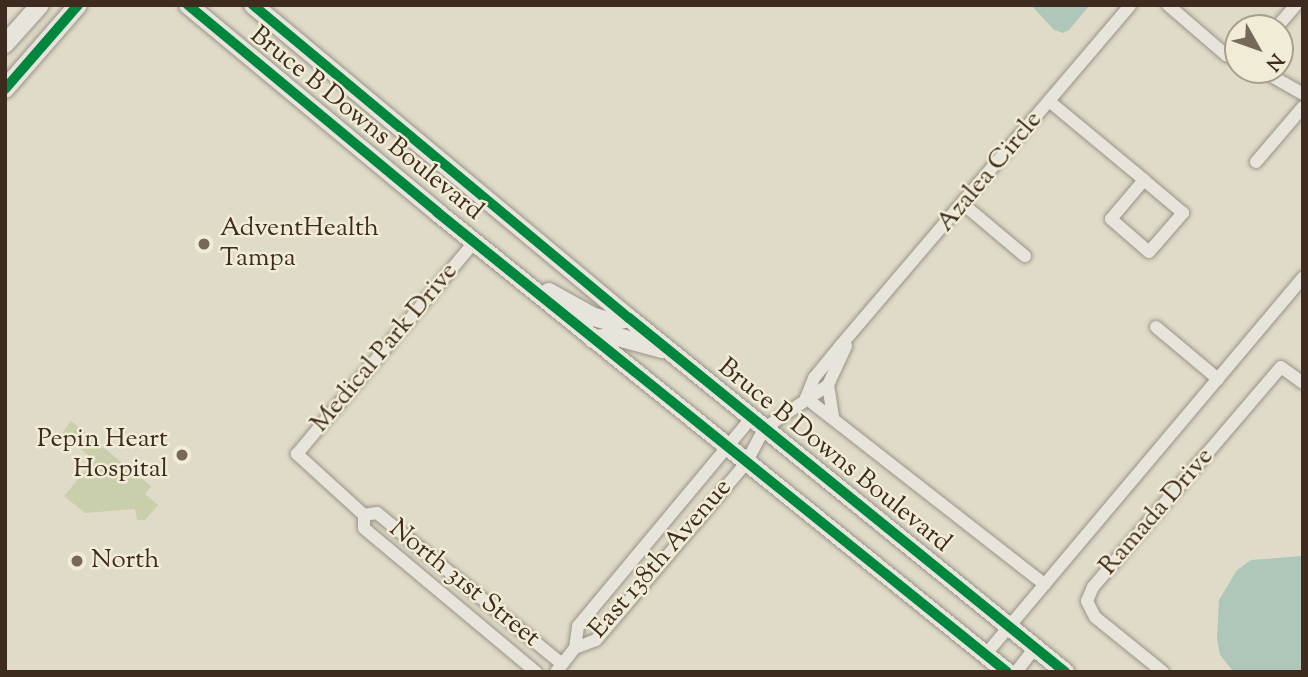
<!DOCTYPE html>
<html>
<head>
<meta charset="utf-8">
<style>
  body { margin:0 }
  #map { position:relative; width:1308px; height:677px; overflow:hidden; background:#e0dbc8; font-family:"Sorts Mill Goudy",serif }
  div>[style] { position:absolute }
  .green>* { inset:0; background:#c9ceab }
  .water>* { inset:0; background:#aec7b9 }
  .roads { filter:drop-shadow(0 0 2px #989387) drop-shadow(0 0 2px #989387) }
  .street>* { height:12px; margin:-6px; padding:0 6px; transform-origin:6px; border-radius:6px; background:#e7e4db }
  .secondary>* { height:18px; margin:-9px; padding:0 9px; transform-origin:9px; border-radius:9px; background:#e7e4db }
  .cycleway>* { height:10px; margin:-5px; padding:0 5px; transform-origin:5px; border-radius:5px; background:#00873e }
  .dots>* { width:19px; height:19px; translate:-50% -50%; box-sizing:border-box; border:4px solid #f1ecd5; border-radius:50% }
  span { translate:-50% -50%; white-space:nowrap; text-align:center; line-height:1.15; -webkit-text-stroke:5px #f1ecd5; paint-order:stroke }
  .street-label { font-size:26px; color:#3d2b1f }
  .poi-label { font-size:26px; color:#3d2b1f }
  .left { translate:0 -50%; text-align:left }
  .right { translate:-100% -50%; text-align:right }
  .frame { position:absolute; inset:0; border:7px solid #3d2b1f; pointer-events:none }
  .north { position:absolute; left:1224px; top:14px; width:70px; height:70px; box-sizing:border-box; background:#f1ecd5; border:2px solid #a99f8c; border-radius:50%; rotate:130deg; font-size:19px; font-weight:700; line-height:28px; text-align:center; color:#3d2b1f }
  .north::after { content:''; display:block; margin:auto; width:24px; height:32px; background:#76695a; clip-path:polygon(50% 0,100% 100%,50% 72%,0 100%) }
</style>
</head>
<body>
<div id="map">
  <div class="green">
    <i style="clip-path:polygon(71px 421px,151px 486px,145px 494px,158px 505px,145px 520px,137px 520px,135px 509px,85px 513px,64px 496px,94px 460px,62px 433px)"></i>
  </div>
  <div class="water">
    <i style="clip-path:polygon(1031px 5px,1090px 5px,1069px 30px,1063px 33px,1054px 30px)"></i>
    <i style="clip-path:polygon(1303px 556px,1303px 672px,1233px 671px,1220px 655px,1217px 639px,1219px 600px,1237px 570px,1251px 560px)"></i>
  </div>
  <div class="roads">
    <div class="street">
      <i style="left:1168px;top:5px;width:77px;rotate:40.8deg"></i>
      <i style="left:1226px;top:55px;width:13px;rotate:23deg"></i>
      <i style="left:1276px;top:28px;width:30px;rotate:-49deg"></i>
      <i style="left:1261px;top:70px;width:48px;rotate:29.7deg"></i>
      <i style="left:1049px;top:101px;width:124px;rotate:39.7deg"></i>
      <i style="left:1144px;top:180px;width:51px;rotate:130.2deg"></i>
      <i style="left:1111px;top:219px;width:50px;rotate:41deg"></i>
      <i style="left:1149px;top:252px;width:52px;rotate:-48.9deg"></i>
      <i style="left:1183px;top:213px;width:51px;rotate:-139.8deg"></i>
      <i style="left:1256px;top:162px;width:72px;rotate:-49.5deg"></i>
      <i style="left:963px;top:204px;width:81px;rotate:40deg"></i>
      <i style="left:1156px;top:327px;width:81px;rotate:40deg"></i>
      <i style="left:828px;top:385px;width:32px;rotate:81deg"></i>
      <i style="left:806px;top:398px;width:22px;rotate:-68deg"></i>
      <i style="left:814px;top:378px;width:43px;rotate:-50.7deg"></i>
      <i style="left:841px;top:345px;width:446px;rotate:-49.6deg"></i>
      <i style="left:806px;top:398px;width:303px;rotate:38deg"></i>
      <i style="left:364px;top:515px;width:91px;rotate:-137.7deg"></i>
      <i style="left:297px;top:454px;width:276px;rotate:-50.1deg"></i>
      <i style="left:575px;top:648px;width:22px;rotate:-82deg"></i>
      <i style="left:578px;top:626px;width:272px;rotate:-50.2deg"></i>
      <i style="left:986px;top:654px;width:493px;rotate:-49.9deg"></i>
      <i style="left:536px;top:672px;width:224px;rotate:-140.1deg"></i>
      <i style="left:364px;top:528px;width:13px;rotate:-90deg"></i>
      <i style="left:364px;top:515px;width:13px;rotate:-9deg"></i>
      <i style="left:377px;top:513px;width:239px;rotate:39.2deg"></i>
      <i style="left:556px;top:672px;width:31px;rotate:-52deg"></i>
      <i style="left:575px;top:648px;width:22px;rotate:-21deg"></i>
      <i style="left:596px;top:640px;width:232px;rotate:-49.7deg"></i>
      <i style="left:746px;top:463px;width:40px;rotate:-62deg"></i>
      <i style="left:765px;top:428px;width:76px;rotate:-34.3deg"></i>
      <i style="left:828px;top:385px;width:43px;rotate:-65.2deg"></i>
      <i style="left:1016px;top:672px;width:31px;rotate:-52deg"></i>
      <i style="left:1163px;top:672px;width:87px;rotate:-141deg"></i>
      <i style="left:1095px;top:617px;width:18px;rotate:-117deg"></i>
      <i style="left:1087px;top:601px;width:15px;rotate:-67deg"></i>
      <i style="left:1093px;top:587px;width:289px;rotate:-49.5deg"></i>
      <i style="left:1281px;top:367px;width:27px;rotate:36deg"></i>
    </div>
    <div class="secondary">
      <i style="left:188px;top:5px;width:324px;rotate:39.7deg"></i>
      <i style="left:437px;top:212px;width:732px;rotate:38.9deg"></i>
      <i style="left:253px;top:5px;width:489px;rotate:39.8deg"></i>
      <i style="left:629px;top:318px;width:562px;rotate:39.07deg"></i>
      <i style="left:5px;top:44px;width:52px;rotate:-48.1deg"></i>
      <i style="left:5px;top:89px;width:111px;rotate:-49deg"></i>
      <i style="left:549px;top:292px;width:51px;rotate:29.1deg"></i>
      <i style="left:594px;top:317px;width:18px;rotate:16deg"></i>
      <i style="left:611px;top:322px;width:18px;rotate:-13deg"></i>
      <i style="left:593px;top:339px;width:25px;rotate:-5deg"></i>
      <i style="left:618px;top:337px;width:46px;rotate:15.3deg"></i>
    </div>
  </div>
  <div class="cycleway">
    <i style="left:188px;top:5px;width:324px;rotate:39.7deg"></i>
    <i style="left:437px;top:212px;width:732px;rotate:38.9deg"></i>
    <i style="left:253px;top:5px;width:489px;rotate:39.8deg"></i>
    <i style="left:629px;top:318px;width:562px;rotate:39.07deg"></i>
    <i style="left:5px;top:89px;width:111px;rotate:-49deg"></i>
  </div>
  <div class="dots">
    <i style="left:204px;top:244px;background:#76695a"></i>
    <i style="left:182px;top:455px;background:#76695a"></i>
    <i style="left:77px;top:561px;background:#76695a"></i>
  </div>
  <div class="street-label">
    <span style="left:366px;top:124px;rotate:39deg">Bruce B Downs Boulevard</span>
    <span style="left:990px;top:172px;rotate:-50deg">Azalea Circle</span>
    <span style="left:385px;top:348px;rotate:-50deg">Medical Park Drive</span>
    <span style="left:834px;top:456px;rotate:39deg">Bruce B Downs Boulevard</span>
    <span style="left:1157px;top:512px;rotate:-49deg">Ramada Drive</span>
    <span style="left:661px;top:559px;rotate:-49deg">East 138th Avenue</span>
    <span style="left:464px;top:584px;rotate:39deg">North 31st Street</span>
  </div>
  <div class="poi-label">
    <span class="left" style="left:220px;top:244px">AdventHealth<br>Tampa</span>
    <span class="right" style="left:168px;top:455px">Pepin Heart<br>Hospital</span>
    <span class="left" style="left:91px;top:561px">North</span>
  </div>
  <div class="frame"></div>
  <div class="north">N</div>
</div>
</body>
</html>
